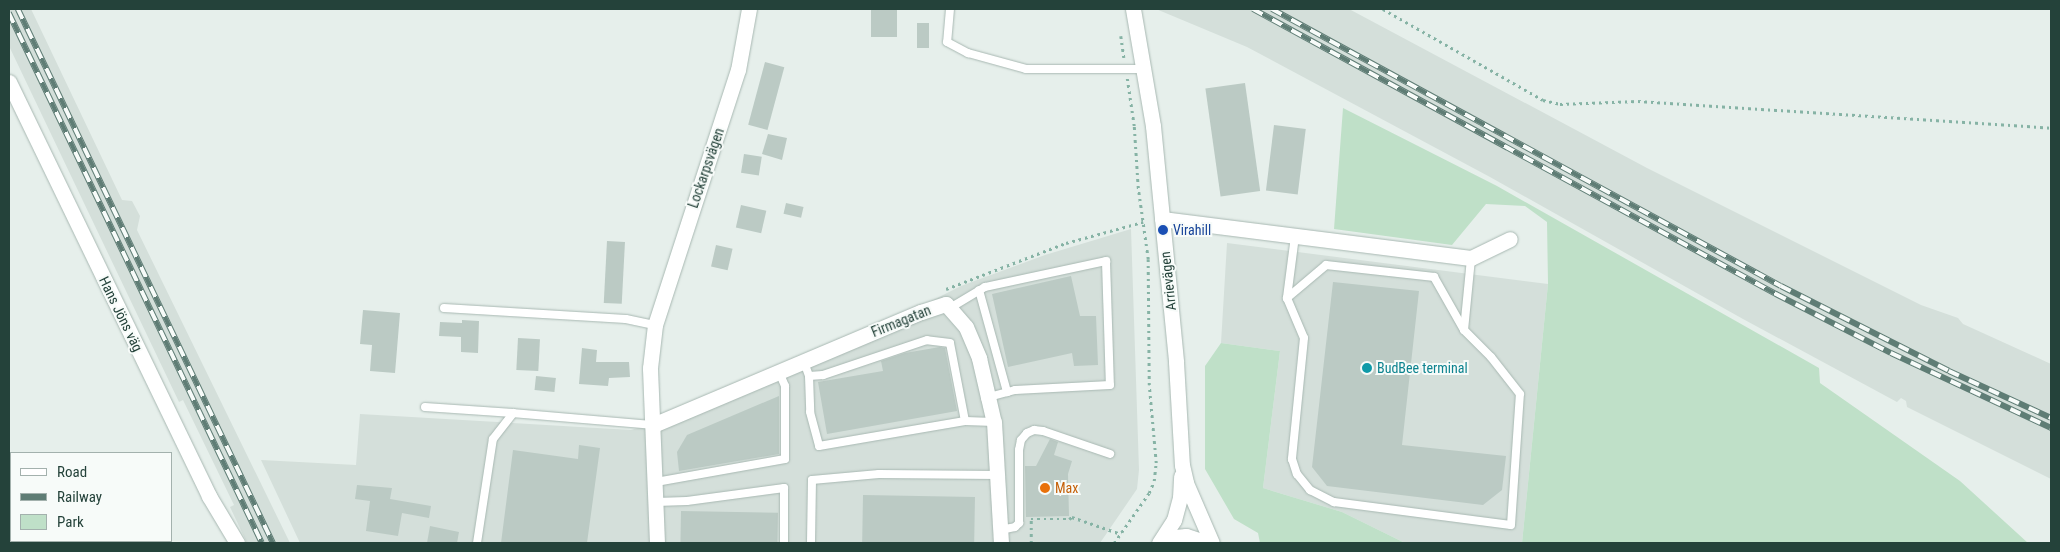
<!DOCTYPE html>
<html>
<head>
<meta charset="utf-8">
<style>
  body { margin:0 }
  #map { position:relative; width:2060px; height:552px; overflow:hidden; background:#e6efeb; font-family:"Roboto Condensed",sans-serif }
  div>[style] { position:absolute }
  .built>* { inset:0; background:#d4dfda }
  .green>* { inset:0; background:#bfe0c8 }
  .building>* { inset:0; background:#bbcac4; transform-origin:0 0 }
  .path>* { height:2.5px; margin-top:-1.25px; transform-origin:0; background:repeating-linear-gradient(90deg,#86b3a5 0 2.5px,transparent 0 6.5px) }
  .roads { filter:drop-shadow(0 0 1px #a8b8b2) drop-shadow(0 0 1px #a8b8b2) }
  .service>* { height:8px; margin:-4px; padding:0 4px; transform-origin:4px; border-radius:4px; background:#fff }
  .minor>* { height:15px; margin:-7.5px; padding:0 7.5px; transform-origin:7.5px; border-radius:7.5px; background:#fff }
  .secondary>* { height:15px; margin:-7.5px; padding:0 7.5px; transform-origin:7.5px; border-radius:7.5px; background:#fff }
  .rail>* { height:5.5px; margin-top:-2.75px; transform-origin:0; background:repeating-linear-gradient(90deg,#f7fbf9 0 11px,#5f7d75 0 22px); box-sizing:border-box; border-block:1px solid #5f7d75 }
  .dots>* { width:14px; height:14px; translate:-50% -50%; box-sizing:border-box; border:2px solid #f7fbf9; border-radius:50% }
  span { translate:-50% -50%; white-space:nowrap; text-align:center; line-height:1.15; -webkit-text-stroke:4px #f7fbf9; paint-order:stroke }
  .street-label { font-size:14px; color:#24423a }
  .transit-label { font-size:14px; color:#164399 }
  .left { translate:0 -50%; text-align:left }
  .culture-label { font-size:14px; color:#0d838f }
  .food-label { font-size:14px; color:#c56008 }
  .frame { position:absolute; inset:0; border:10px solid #24423a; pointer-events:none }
  .legend { position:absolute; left:10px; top:452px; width:162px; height:90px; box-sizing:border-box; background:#f7fbf9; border:1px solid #a3b1ad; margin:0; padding:6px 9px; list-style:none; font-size:15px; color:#24423a }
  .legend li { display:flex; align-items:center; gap:10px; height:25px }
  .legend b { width:25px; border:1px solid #a3b1ad }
</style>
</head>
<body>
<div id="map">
  <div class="built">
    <i style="clip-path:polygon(9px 9px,31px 9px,122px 200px,132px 201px,140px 216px,137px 230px,290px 543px,247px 543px,230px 507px,234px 505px,183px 400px,179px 402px,9px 46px)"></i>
    <i style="clip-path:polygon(1156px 9px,1349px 9px,1647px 168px,1921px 305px,1958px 318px,1963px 324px,2051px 364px,2051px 479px,1907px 407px,1906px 401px,1901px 398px,1897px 402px,1743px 319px,1490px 177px,1247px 47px)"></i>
    <i style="clip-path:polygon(1131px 229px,1139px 470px,1137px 489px,1100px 543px,300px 543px,261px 460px,356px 465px,360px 414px,631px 430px,679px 416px,794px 370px,961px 286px,1045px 255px)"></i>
    <i style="clip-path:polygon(1227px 243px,1548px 284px,1522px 543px,1405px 543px,1342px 512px,1263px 488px,1280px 351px,1221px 343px)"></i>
  </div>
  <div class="green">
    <i style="clip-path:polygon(1343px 108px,1497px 186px,1819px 368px,1820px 383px,1960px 481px,2028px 543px,1522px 543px,1548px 284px,1547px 222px,1525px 206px,1486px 204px,1452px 245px,1334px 229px)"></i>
    <i style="clip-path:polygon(1221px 343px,1280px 351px,1263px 488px,1342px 512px,1405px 543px,1260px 543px,1258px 533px,1234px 519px,1205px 469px,1205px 366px)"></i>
  </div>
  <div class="building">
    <i style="left:871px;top:9px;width:26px;height:28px"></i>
    <i style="left:917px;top:23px;width:12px;height:25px"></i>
    <i style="left:765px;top:62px;width:20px;height:65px;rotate:15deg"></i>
    <i style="left:1245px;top:83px;width:109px;height:40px;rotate:82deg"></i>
    <i style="left:1274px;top:125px;width:32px;height:66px;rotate:7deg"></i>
    <i style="clip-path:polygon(768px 134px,787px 138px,782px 160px,762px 154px)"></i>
    <i style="left:744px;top:154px;width:18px;height:19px;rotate:9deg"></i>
    <i style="left:786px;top:203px;width:18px;height:11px;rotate:13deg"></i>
    <i style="left:741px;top:205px;width:26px;height:23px;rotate:13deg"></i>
    <i style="left:607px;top:241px;width:18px;height:62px;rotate:3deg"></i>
    <i style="left:716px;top:245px;width:17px;height:22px;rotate:13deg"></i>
    <i style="clip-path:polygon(1071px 276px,1080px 316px,1096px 316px,1098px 365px,1074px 366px,1072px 353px,1008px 367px,992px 294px)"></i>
    <i style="clip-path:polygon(1333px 282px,1419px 291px,1402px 445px,1506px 456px,1502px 490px,1483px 505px,1327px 486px,1312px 467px)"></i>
    <i style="clip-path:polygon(363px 310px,400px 313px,395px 373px,370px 371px,372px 345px,360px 344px)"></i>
    <i style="clip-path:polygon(462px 320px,479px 321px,478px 353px,461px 352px,461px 337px,439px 336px,440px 322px,462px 323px)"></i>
    <i style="left:518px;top:338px;width:22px;height:32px;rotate:3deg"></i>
    <i style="clip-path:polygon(940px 347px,945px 348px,957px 411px,827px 434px,818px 382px,883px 371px,881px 361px,905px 353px)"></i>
    <i style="clip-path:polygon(582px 348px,597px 350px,596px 362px,629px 362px,630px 377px,609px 378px,608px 386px,579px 384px)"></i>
    <i style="left:536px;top:376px;width:20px;height:14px;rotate:6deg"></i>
    <i style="clip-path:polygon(779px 396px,779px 454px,679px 471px,677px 452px,687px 435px)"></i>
    <i style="clip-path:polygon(1050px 439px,1058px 442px,1054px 455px,1072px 461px,1068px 474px,1069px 516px,1026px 517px,1025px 466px,1036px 466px)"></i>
    <i style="clip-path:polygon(579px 445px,600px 448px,587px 543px,501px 543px,513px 450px,578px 459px)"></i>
    <i style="clip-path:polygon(357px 485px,392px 488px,390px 499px,431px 506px,429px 518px,402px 513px,398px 536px,366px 531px,370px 501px,355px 499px)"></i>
    <i style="left:863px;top:495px;width:112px;height:48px;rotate:1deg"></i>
    <i style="left:681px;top:511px;width:97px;height:33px;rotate:1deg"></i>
    <i style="clip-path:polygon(430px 526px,459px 532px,457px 543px,427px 543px)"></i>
  </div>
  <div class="path">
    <i style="left:1383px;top:9px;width:184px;rotate:29.6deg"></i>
    <i style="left:1543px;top:100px;width:17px;rotate:13deg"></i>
    <i style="left:1560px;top:104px;width:78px;rotate:-2.2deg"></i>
    <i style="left:1638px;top:101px;width:414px;rotate:3.7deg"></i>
    <i style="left:1121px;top:36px;width:22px;rotate:82deg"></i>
    <i style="left:946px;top:289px;width:129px;rotate:-21deg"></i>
    <i style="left:1066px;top:243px;width:80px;rotate:-15.3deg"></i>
    <i style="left:1031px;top:543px;width:24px;rotate:-90deg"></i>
    <i style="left:1031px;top:519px;width:38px"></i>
    <i style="left:1069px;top:519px;width:4px;rotate:-34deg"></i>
    <i style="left:1072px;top:517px;width:52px;rotate:19.1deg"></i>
    <i style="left:1114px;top:543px;width:61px;rotate:-55deg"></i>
    <i style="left:1149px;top:493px;width:13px;rotate:-67deg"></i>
    <i style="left:1154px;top:481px;width:18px;rotate:-84deg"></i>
    <i style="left:1156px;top:463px;width:78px;rotate:-95.1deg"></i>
    <i style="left:1149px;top:385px;width:126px;rotate:-90.5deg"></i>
    <i style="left:1148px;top:259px;width:72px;rotate:-98deg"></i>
    <i style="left:1138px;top:188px;width:62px;rotate:-93.7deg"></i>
    <i style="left:1134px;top:126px;width:49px;rotate:-98.3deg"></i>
  </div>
  <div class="roads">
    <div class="service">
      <i style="left:950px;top:9px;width:33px;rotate:95deg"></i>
      <i style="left:947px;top:42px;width:24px;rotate:28deg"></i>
      <i style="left:968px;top:53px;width:60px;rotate:15.4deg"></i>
      <i style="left:1026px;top:69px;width:117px"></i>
      <i style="left:1295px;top:236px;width:63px;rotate:97.4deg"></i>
      <i style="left:1287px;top:298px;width:43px;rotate:67deg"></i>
      <i style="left:1304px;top:338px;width:122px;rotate:95.7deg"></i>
      <i style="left:1292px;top:459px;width:16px;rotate:72deg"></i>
      <i style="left:1297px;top:474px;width:21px;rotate:51deg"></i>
      <i style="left:1310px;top:490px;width:27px;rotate:27deg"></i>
      <i style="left:1334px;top:502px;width:178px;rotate:7.4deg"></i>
      <i style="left:1511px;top:525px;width:131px;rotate:-86.1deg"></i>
      <i style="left:1520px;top:394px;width:47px;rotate:-128.1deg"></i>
      <i style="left:1491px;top:357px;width:38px;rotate:-135deg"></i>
      <i style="left:1464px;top:330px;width:72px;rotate:-84.4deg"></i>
      <i style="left:979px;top:290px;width:106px;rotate:74.6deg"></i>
      <i style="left:1287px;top:298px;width:51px;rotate:-40.2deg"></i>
      <i style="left:1326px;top:265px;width:109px;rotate:6.3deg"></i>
      <i style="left:1434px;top:277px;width:61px;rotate:60.5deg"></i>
      <i style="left:444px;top:308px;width:182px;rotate:3.5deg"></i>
      <i style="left:626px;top:319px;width:30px;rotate:12deg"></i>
      <i style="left:950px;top:308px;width:41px;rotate:-31deg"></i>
      <i style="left:985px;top:287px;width:124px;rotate:-12.1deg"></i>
      <i style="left:1106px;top:261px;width:124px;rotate:88.2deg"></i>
      <i style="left:1110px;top:385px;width:95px;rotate:177deg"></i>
      <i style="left:1015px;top:390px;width:28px;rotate:165deg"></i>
      <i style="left:804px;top:362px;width:15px;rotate:70deg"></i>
      <i style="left:809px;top:376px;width:36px;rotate:88deg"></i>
      <i style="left:810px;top:412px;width:35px;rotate:75deg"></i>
      <i style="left:819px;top:446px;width:148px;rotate:-9.7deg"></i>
      <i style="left:965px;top:421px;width:79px;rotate:-100.9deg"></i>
      <i style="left:950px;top:343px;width:23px;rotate:-173deg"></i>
      <i style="left:927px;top:340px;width:110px;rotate:161.4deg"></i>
      <i style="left:823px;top:375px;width:14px;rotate:176deg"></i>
      <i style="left:425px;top:407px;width:88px;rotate:3.9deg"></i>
      <i style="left:965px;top:421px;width:29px;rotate:2deg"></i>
      <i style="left:656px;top:482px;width:131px;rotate:-10.1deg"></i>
      <i style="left:785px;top:459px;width:73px;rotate:-90deg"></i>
      <i style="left:785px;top:386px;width:15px;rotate:-113deg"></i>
      <i style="left:656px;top:502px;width:31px;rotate:-2deg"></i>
      <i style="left:687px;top:501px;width:98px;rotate:-7.6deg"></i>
      <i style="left:784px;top:488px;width:55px;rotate:90deg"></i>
      <i style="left:1000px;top:530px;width:15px;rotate:-11deg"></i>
      <i style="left:1015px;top:527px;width:6px;rotate:-45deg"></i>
      <i style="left:1019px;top:523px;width:73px;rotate:-90deg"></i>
      <i style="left:1019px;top:450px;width:10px;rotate:-79deg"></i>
      <i style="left:1021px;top:440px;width:9px;rotate:-49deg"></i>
      <i style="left:1027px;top:433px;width:8px;rotate:-23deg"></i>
      <i style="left:1034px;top:430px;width:9px;rotate:6deg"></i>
      <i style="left:1043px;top:431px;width:71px;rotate:18.9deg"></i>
      <i style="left:477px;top:543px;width:105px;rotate:-81.3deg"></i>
      <i style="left:493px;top:439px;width:33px;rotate:-52deg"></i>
      <i style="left:513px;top:413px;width:141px;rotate:4.9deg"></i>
      <i style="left:811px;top:543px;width:63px;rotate:-89.1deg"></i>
      <i style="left:812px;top:480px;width:67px;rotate:-5.1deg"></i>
      <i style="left:879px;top:474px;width:119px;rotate:0.5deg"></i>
    </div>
    <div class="minor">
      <i style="left:9px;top:82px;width:460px;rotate:64.2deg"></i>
      <i style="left:209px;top:496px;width:55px;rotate:59.2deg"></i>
      <i style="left:1162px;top:219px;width:311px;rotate:7.2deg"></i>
      <i style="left:1471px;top:258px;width:43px;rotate:-26deg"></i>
      <i style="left:653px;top:425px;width:291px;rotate:-22.9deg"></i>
      <i style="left:921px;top:312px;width:26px;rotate:-18deg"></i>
      <i style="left:946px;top:304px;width:30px;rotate:49deg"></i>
      <i style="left:966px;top:327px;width:34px;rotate:67deg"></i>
      <i style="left:979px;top:358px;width:40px;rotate:77deg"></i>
      <i style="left:988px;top:397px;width:26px;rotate:77deg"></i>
      <i style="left:994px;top:422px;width:121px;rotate:86.7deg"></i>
      <i style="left:657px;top:543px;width:175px;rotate:-92.3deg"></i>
      <i style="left:650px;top:368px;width:43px;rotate:-83.4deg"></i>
      <i style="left:655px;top:325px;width:268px;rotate:-72deg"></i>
      <i style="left:738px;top:70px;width:62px;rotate:-79.8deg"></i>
    </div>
    <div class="secondary">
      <i style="left:1133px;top:9px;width:119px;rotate:80.3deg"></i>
      <i style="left:1153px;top:126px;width:237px;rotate:84.4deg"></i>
      <i style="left:1176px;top:362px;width:103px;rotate:86.7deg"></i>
      <i style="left:1182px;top:465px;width:18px;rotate:77deg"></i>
      <i style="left:1186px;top:483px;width:65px;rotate:66.6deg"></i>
      <i style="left:1159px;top:543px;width:27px;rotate:-57deg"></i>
      <i style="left:1174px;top:520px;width:23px;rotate:-75deg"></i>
      <i style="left:1180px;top:498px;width:22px;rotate:-87deg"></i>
      <i style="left:1161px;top:543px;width:15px;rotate:-23deg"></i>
      <i style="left:1175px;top:537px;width:11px;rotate:-5deg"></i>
      <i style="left:1186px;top:536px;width:23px;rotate:18deg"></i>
    </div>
  </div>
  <div class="rail">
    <i style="left:18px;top:9px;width:592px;rotate:64.47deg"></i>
    <i style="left:1253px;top:9px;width:596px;rotate:28.59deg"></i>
    <i style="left:1776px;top:294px;width:129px;rotate:27.2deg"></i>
    <i style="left:1891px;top:353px;width:177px;rotate:25.1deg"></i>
    <i style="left:1272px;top:9px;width:579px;rotate:28.56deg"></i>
    <i style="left:1781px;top:286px;width:188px;rotate:26.8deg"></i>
    <i style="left:1949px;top:371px;width:112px;rotate:24.7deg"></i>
    <i style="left:9px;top:13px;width:587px;rotate:64.48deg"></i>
  </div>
  <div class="dots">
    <i style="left:1163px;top:230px;background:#1a4fb4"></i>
    <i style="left:1367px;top:368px;background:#0f9aa8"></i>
    <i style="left:1045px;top:488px;background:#e8710a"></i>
  </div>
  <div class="street-label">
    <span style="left:706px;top:168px;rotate:-71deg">Lockarpsvägen</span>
    <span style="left:1168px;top:281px;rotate:-96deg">Arrievägen</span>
    <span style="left:121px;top:314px;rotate:64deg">Hans Jöns väg</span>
    <span style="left:901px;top:321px;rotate:-22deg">Firmagatan</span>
  </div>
  <div class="transit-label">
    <span class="left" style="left:1173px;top:230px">Virahill</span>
  </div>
  <div class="culture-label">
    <span class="left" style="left:1377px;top:368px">BudBee terminal</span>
  </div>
  <div class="food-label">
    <span class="left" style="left:1055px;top:488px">Max</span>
  </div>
  <div class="frame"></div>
  <ul class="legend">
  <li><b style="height:6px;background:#fff"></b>Road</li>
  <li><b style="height:6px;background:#5f7d75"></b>Railway</li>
  <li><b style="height:14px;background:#bfe0c8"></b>Park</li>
  </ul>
</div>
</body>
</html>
